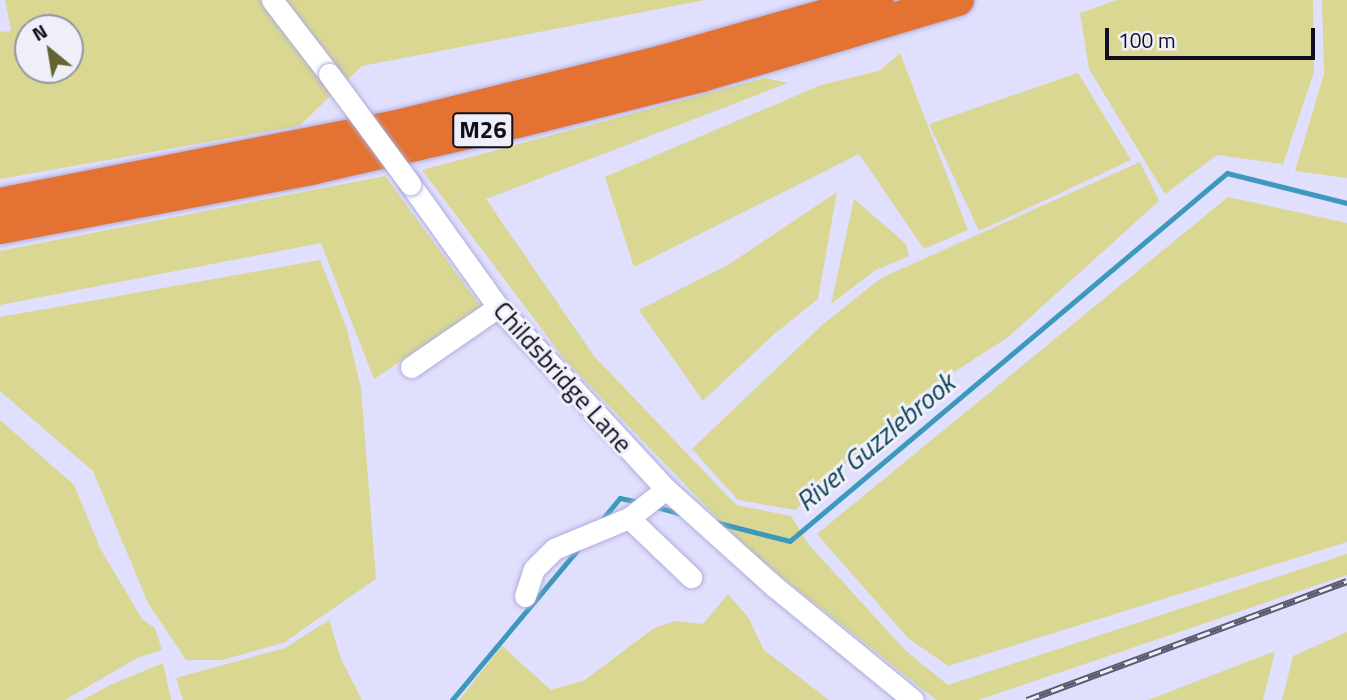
<!DOCTYPE html>
<html>
<head>
<meta charset="utf-8">
<style>
  body { margin:0 }
  #map { position:relative; width:1347px; height:700px; overflow:hidden; background:#e0dffd; font-family:"Titillium Web",sans-serif }
  div>[style] { position:absolute }
  .green>* { inset:0; background:#d9d792 }
  .stream>* { height:4.5px; margin:-2.25px; padding:0 2.25px; transform-origin:2.25px; border-radius:2.25px; background:#3c99bc }
  .roads { filter:drop-shadow(0 0 2px #afaddc) drop-shadow(0 0 2px #afaddc) }
  .minor>* { height:21px; margin:-10.5px; padding:0 10.5px; transform-origin:10.5px; border-radius:10.5px; background:#fff }
  .highway>* { height:32px; margin:-16px; padding:0 16px; transform-origin:16px; border-radius:16px; background:#e47232 }
  .rail>* { height:7px; margin-top:-3.5px; transform-origin:0; background:repeating-linear-gradient(90deg,#efeff9 0 13px,#5b5a6f 0 26px); box-sizing:border-box; border-block:2px solid #5b5a6f }
  .bridges { filter:drop-shadow(0 0 2px #afaddc) drop-shadow(0 0 2px #afaddc) }
  .minor-bridge>* { height:21px; margin:-10.5px; padding:0 10.5px; transform-origin:10.5px; border-radius:10.5px; background:#fff }
  span { translate:-50% -50%; white-space:nowrap; text-align:center; line-height:1.15; -webkit-text-stroke:6px #efeff9; paint-order:stroke }
  .shield-label span { padding:2px 5px; background:#efeff9; border:2px solid; border-radius:5px; -webkit-text-stroke-width:0 }
  .shield-label { font-size:24px; color:#100f1f; font-weight:700 }
  .street-label { font-size:26px; color:#100f1f }
  .water-label { font-size:28px; color:#0f4457; font-style:italic }
  .north { position:absolute; left:14px; top:14px; width:70px; height:70px; box-sizing:border-box; background:#efeff9; border:2px solid #9695a2; border-radius:50%; rotate:330deg; font-size:19px; font-weight:700; line-height:28px; text-align:center; color:#100f1f }
  .north::after { content:''; display:block; margin:auto; width:24px; height:32px; background:#656330; clip-path:polygon(50% 0,100% 100%,50% 72%,0 100%) }
  .scale { position:absolute; left:1105px; top:28px; width:210px; height:32px; box-sizing:border-box; border:4px solid #100f1f; border-top:0; padding-left:9px; font-size:21px; line-height:24px; white-space:nowrap; color:#100f1f; -webkit-text-stroke:5px #efeff9; paint-order:stroke }
</style>
</head>
<body>
<div id="map">
  <div class="green">
    <i style="clip-path:polygon(evenodd,5px 0,705px 0,362px 66px,299px 126px,0 179px,0 32px,11px 31px,5px 0,28px 28px,70px 28px,70px 70px,28px 70px,28px 28px)"></i>
    <i style="clip-path:polygon(1117px 0,1313px 0,1314px 72px,1283px 164px,1217px 155px,1165px 194px,1089px 69px,1080px 13px)"></i>
    <i style="clip-path:polygon(1322px 0,1347px 0,1347px 178px,1295px 171px,1324px 74px)"></i>
    <i style="clip-path:polygon(900px 53px,968px 230px,924px 249px,859px 154px,634px 267px,605px 177px,821px 85px,879px 71px)"></i>
    <i style="clip-path:polygon(1078px 73px,1131px 160px,979px 231px,929px 124px)"></i>
    <i style="clip-path:polygon(765px 78px,788px 83px,486px 199px,594px 356px,736px 505px,791px 516px,809px 545px,906px 651px,948px 685px,1347px 554px,1347px 575px,978px 700px,936px 700px,749px 551px,566px 361px,422px 170px)"></i>
    <i style="clip-path:polygon(1140px 162px,1159px 201px,1007px 338px,926px 390px,795px 510px,738px 500px,692px 449px,822px 325px,881px 278px)"></i>
    <i style="clip-path:polygon(385px 176px,481px 307px,374px 379px,321px 243px,0 305px,0 251px)"></i>
    <i style="clip-path:polygon(837px 192px,818px 299px,773px 335px,703px 401px,639px 310px,728px 265px)"></i>
    <i style="clip-path:polygon(1228px 197px,1347px 223px,1347px 542px,948px 666px,908px 638px,817px 534px)"></i>
    <i style="clip-path:polygon(854px 199px,906px 244px,909px 256px,874px 271px,831px 304px)"></i>
    <i style="clip-path:polygon(320px 260px,346px 326px,361px 388px,376px 579px,283px 643px,222px 660px,186px 660px,148px 603px,93px 471px,0 391px,0 317px)"></i>
    <i style="clip-path:polygon(0 420px,74px 485px,100px 548px,142px 619px,155px 628px,162px 650px,137px 658px,65px 700px,0 700px)"></i>
    <i style="clip-path:polygon(728px 594px,748px 617px,764px 650px,829px 700px,459px 700px,502px 646px,551px 690px,585px 680px,654px 628px,676px 621px,703px 624px)"></i>
    <i style="clip-path:polygon(329px 620px,341px 659px,362px 700px,183px 700px,176px 678px,285px 648px)"></i>
    <i style="clip-path:polygon(1347px 632px,1347px 700px,1282px 700px,1293px 656px)"></i>
    <i style="clip-path:polygon(1275px 651px,1263px 700px,1148px 700px)"></i>
    <i style="clip-path:polygon(163px 663px,171px 700px,83px 700px,110px 685px)"></i>
  </div>
  <div class="stream">
    <i style="left:654px;top:506px;width:26px;rotate:16deg"></i>
    <i style="left:602px;top:520px;width:28px;rotate:-51deg"></i>
    <i style="left:620px;top:498px;width:19px;rotate:12deg"></i>
    <i style="left:715px;top:522px;width:77px;rotate:14.2deg"></i>
    <i style="left:790px;top:541px;width:571px;rotate:-40.1deg"></i>
    <i style="left:1227px;top:173px;width:124px;rotate:14deg"></i>
    <i style="left:452px;top:700px;width:198px;rotate:-50.1deg"></i>
  </div>
  <div class="roads">
    <div class="minor">
      <i style="left:272px;top:0;width:93px;rotate:52.4deg"></i>
      <i style="left:410px;top:184px;width:151px;rotate:54.4deg"></i>
      <i style="left:498px;top:307px;width:248px;rotate:47.3deg"></i>
      <i style="left:666px;top:489px;width:147px;rotate:42deg"></i>
      <i style="left:775px;top:587px;width:178px;rotate:39.3deg"></i>
      <i style="left:411px;top:367px;width:106px;rotate:-34.6deg"></i>
      <i style="left:629px;top:518px;width:86px;rotate:43.6deg"></i>
      <i style="left:525px;top:596px;width:28px;rotate:-72deg"></i>
      <i style="left:534px;top:569px;width:28px;rotate:-45deg"></i>
      <i style="left:554px;top:549px;width:81px;rotate:-22.5deg"></i>
      <i style="left:629px;top:518px;width:47px;rotate:-38.1deg"></i>
    </div>
    <div class="highway">
      <i style="left:0;top:204px;width:409px;rotate:-11.1deg"></i>
      <i style="left:401px;top:125px;width:270px;rotate:-13.7deg"></i>
      <i style="left:663px;top:61px;width:223px;rotate:-15.8deg"></i>
      <i style="left:0;top:228px;width:317px;rotate:-10.7deg"></i>
      <i style="left:311px;top:169px;width:211px;rotate:-12.9deg"></i>
      <i style="left:517px;top:122px;width:190px;rotate:-14deg"></i>
      <i style="left:701px;top:76px;width:268px;rotate:-16.5deg"></i>
    </div>
  </div>
  <div class="rail">
    <i style="left:1027px;top:700px;width:341px;rotate:-20.4deg"></i>
  </div>
  <div class="bridges">
    <div class="minor-bridge">
      <i style="left:329px;top:74px;width:137px;rotate:53.6deg"></i>
    </div>
  </div>
  <div class="shield-label">
    <span style="left:483px;top:130px">M26</span>
  </div>
  <div class="street-label">
    <span style="left:563px;top:377px;rotate:48deg">Childsbridge Lane</span>
  </div>
  <div class="water-label">
    <span style="left:875px;top:442px;rotate:-40deg">River Guzzlebrook</span>
  </div>
  <div class="north">N</div>
  <div class="scale">100 m</div>
</div>
</body>
</html>
